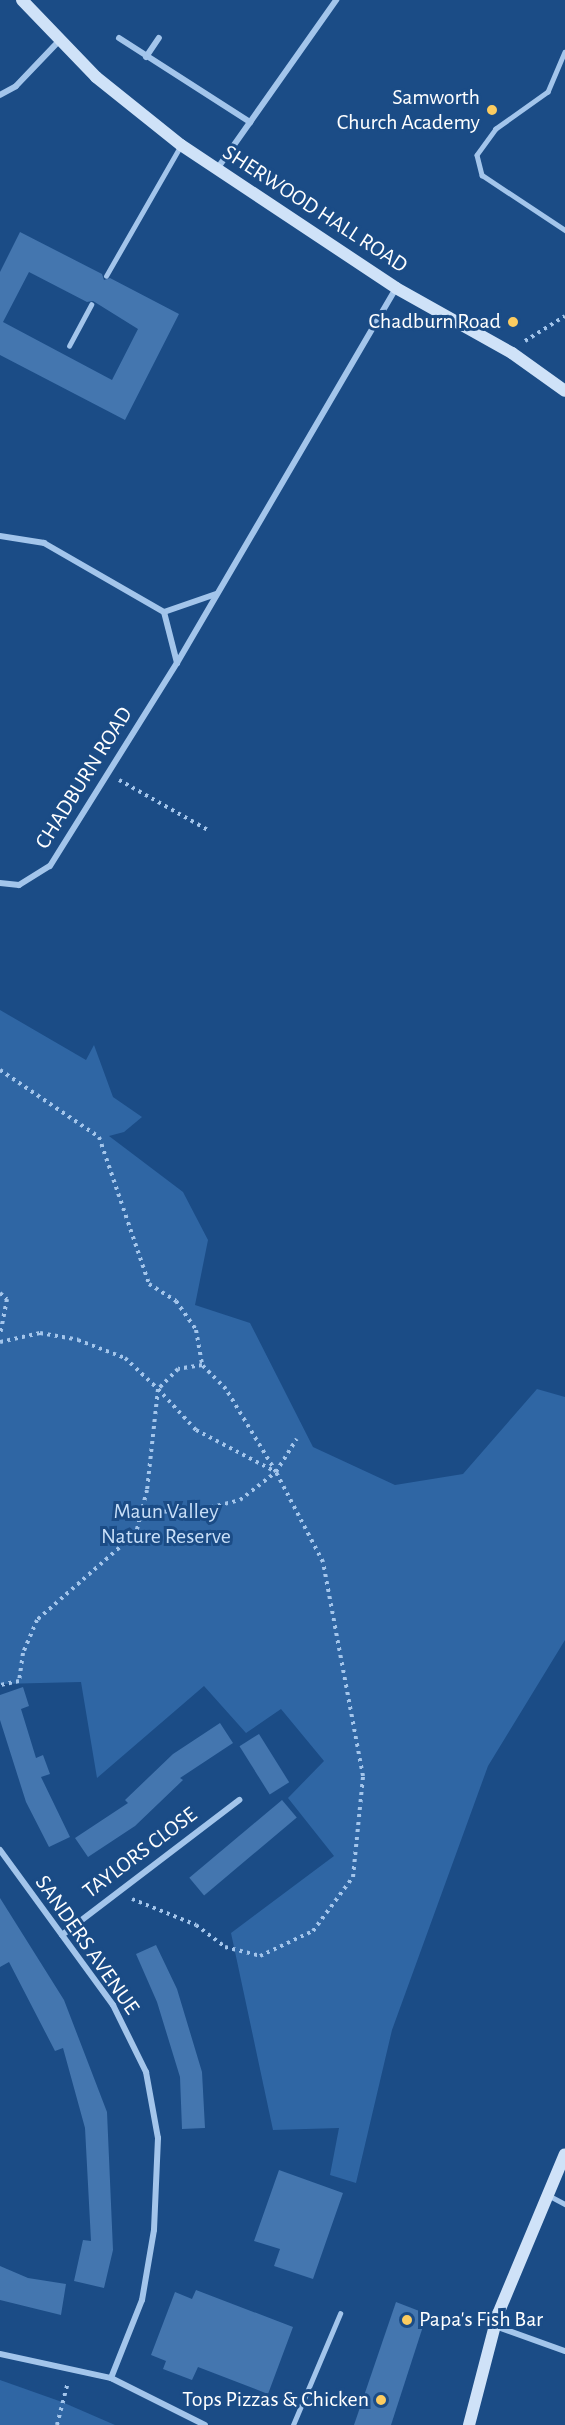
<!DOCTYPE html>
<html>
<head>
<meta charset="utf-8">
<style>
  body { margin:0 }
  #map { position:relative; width:565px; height:2425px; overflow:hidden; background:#1b4c86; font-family:"Alegreya Sans",sans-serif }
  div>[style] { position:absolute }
  .green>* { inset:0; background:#2f66a4 }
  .building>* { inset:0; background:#4476af; transform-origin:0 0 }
  .path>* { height:4px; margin-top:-2px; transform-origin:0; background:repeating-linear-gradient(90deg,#a3c5eb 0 3px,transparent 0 7.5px) }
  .service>* { height:4.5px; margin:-2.25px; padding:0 2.25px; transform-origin:2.25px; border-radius:2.25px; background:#a3c5eb }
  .minor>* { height:6px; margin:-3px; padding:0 3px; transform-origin:3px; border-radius:3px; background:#a3c5eb }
  .secondary>* { height:12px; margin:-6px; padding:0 6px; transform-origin:6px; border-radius:6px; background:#cfe2f8 }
  .dots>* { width:16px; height:16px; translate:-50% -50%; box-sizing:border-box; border:3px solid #1b4c86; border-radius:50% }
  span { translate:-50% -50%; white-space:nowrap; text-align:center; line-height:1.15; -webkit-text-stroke:6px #1b4c86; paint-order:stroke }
  .poi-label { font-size:22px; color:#fff }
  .right { translate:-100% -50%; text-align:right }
  .left { translate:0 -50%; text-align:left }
  .street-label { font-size:22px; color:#fff }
  .park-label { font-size:22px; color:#c8dff8 }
</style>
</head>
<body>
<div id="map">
  <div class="green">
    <i style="clip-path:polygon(0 1010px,86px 1060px,94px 1045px,113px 1097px,142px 1117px,124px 1132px,109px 1136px,183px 1192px,208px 1240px,195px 1305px,250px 1323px,313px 1447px,395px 1485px,463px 1474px,537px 1389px,565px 1397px,565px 1640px,488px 1766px,392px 2030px,356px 2183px,330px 2175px,339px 2128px,273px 2130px,231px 1933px,334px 1856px,288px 1798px,324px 1761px,281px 1709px,246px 1733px,204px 1686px,97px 1778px,81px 1682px,0 1684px)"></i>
    <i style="clip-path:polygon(0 2380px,62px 2402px,115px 2425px,0 2425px)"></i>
  </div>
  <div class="building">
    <i style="clip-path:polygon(evenodd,20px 232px,102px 274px,104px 280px,110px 278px,179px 314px,125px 420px,0 355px,0 272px,20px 232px,29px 272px,87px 302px,93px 301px,138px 329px,112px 380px,3px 322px,29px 272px)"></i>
    <i style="clip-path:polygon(23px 1687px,29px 1706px,21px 1709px,36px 1758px,43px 1755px,50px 1774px,41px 1777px,70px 1837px,49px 1847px,26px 1802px,0 1720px,0 1695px)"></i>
    <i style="clip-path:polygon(220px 1723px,233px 1743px,180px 1778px,183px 1780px,135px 1826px,88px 1857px,75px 1838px,128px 1803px,125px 1800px,173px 1754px)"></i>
    <i style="left:259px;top:1734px;width:57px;height:23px;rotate:58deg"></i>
    <i style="left:282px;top:1800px;width:23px;height:121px;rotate:50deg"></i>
    <i style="clip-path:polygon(0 1898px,64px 2000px,107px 2112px,113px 2250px,104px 2288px,74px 2281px,83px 2240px,91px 2241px,85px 2128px,63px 2048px,55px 2051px,9px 1962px,0 1967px)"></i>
    <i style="clip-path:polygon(156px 1945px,177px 1989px,202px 2072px,205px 2128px,182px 2129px,180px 2077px,157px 2002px,136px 1954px)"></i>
    <i style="clip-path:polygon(279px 2170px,343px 2193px,313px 2279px,274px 2266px,280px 2249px,254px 2241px)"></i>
    <i style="clip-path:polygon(0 2266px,28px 2278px,66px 2284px,61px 2315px,0 2300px)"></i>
    <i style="clip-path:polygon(196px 2290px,293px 2327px,268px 2394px,198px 2367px,192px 2380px,163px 2369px,166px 2361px,151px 2355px,175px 2292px,192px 2299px)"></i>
    <i style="clip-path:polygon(396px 2302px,427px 2314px,391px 2425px,354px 2425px)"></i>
  </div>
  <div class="path">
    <i style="left:525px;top:341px;width:47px;rotate:-32deg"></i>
    <i style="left:119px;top:780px;width:102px;rotate:29.3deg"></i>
    <i style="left:0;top:1070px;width:120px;rotate:34.1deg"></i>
    <i style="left:99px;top:1137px;width:155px;rotate:71.2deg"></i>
    <i style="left:149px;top:1284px;width:32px;rotate:32deg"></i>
    <i style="left:176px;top:1301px;width:35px;rotate:55deg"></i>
    <i style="left:196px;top:1330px;width:36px;rotate:80deg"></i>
    <i style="left:0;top:1293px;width:9px;rotate:41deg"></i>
    <i style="left:7px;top:1299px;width:36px;rotate:101deg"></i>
    <i style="left:0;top:1342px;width:41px;rotate:-12.7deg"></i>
    <i style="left:40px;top:1333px;width:39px;rotate:10deg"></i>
    <i style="left:78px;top:1340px;width:50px;rotate:21deg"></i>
    <i style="left:125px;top:1358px;width:45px;rotate:43.2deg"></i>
    <i style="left:158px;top:1389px;width:102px;rotate:96.2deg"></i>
    <i style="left:147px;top:1490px;width:44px;rotate:104.3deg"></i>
    <i style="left:136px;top:1533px;width:132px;rotate:138.7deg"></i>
    <i style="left:37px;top:1620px;width:36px;rotate:113deg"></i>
    <i style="left:23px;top:1653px;width:28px;rotate:98deg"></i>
    <i style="left:19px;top:1681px;width:19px;rotate:168deg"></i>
    <i style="left:141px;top:1512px;width:55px;rotate:-1deg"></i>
    <i style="left:196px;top:1511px;width:45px;rotate:-14deg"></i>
    <i style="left:240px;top:1500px;width:46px;rotate:-37.9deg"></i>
    <i style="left:276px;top:1472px;width:39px;rotate:-58deg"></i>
    <i style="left:132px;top:1899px;width:69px;rotate:22.1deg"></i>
    <i style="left:196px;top:1925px;width:36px;rotate:37deg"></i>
    <i style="left:225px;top:1947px;width:36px;rotate:14deg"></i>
    <i style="left:260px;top:1956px;width:59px;rotate:-25.3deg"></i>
    <i style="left:313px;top:1931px;width:67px;rotate:-53.5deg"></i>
    <i style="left:353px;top:1877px;width:101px;rotate:-84.3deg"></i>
    <i style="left:363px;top:1776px;width:218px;rotate:-100.6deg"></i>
    <i style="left:323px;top:1562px;width:102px;rotate:-117.6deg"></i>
    <i style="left:276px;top:1472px;width:97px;rotate:-121.1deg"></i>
    <i style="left:226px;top:1389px;width:34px;rotate:-135deg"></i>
    <i style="left:202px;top:1365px;width:24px;rotate:171deg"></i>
    <i style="left:178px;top:1369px;width:28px;rotate:135deg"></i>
    <i style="left:158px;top:1389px;width:56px;rotate:47.2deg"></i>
    <i style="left:196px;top:1430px;width:90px;rotate:27.7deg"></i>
    <i style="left:57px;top:2425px;width:44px;rotate:-75.7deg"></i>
  </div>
  <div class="service">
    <i style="left:565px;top:52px;width:43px;rotate:113deg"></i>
    <i style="left:548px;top:92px;width:64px;rotate:144.6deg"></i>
    <i style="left:496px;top:129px;width:32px;rotate:126deg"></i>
    <i style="left:477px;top:155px;width:21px;rotate:76deg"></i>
    <i style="left:482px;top:175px;width:100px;rotate:33.5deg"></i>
    <i style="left:106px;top:276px;width:151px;rotate:-60.2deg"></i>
    <i style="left:69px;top:346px;width:47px;rotate:-61.8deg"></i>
    <i style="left:550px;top:2196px;width:17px;rotate:28deg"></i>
    <i style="left:293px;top:2425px;width:121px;rotate:-67.1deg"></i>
  </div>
  <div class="minor">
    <i style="left:119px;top:38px;width:156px;rotate:32.7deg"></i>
    <i style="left:146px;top:57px;width:23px;rotate:-56deg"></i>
    <i style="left:0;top:95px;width:18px;rotate:-29deg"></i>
    <i style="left:16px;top:86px;width:62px;rotate:-46.3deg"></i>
    <i style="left:217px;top:169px;width:207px;rotate:-54.8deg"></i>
    <i style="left:0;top:536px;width:45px;rotate:9deg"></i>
    <i style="left:44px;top:543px;width:138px;rotate:29.9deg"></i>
    <i style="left:164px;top:612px;width:55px;rotate:-19.1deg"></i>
    <i style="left:164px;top:612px;width:53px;rotate:75.7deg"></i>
    <i style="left:0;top:883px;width:19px;rotate:6deg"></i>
    <i style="left:19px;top:885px;width:36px;rotate:-32deg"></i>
    <i style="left:50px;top:866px;width:239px;rotate:-58deg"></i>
    <i style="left:177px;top:663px;width:434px;rotate:-59.7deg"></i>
    <i style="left:0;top:1850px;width:192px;rotate:53.9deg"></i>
    <i style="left:113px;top:2005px;width:75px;rotate:63.8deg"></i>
    <i style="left:146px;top:2072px;width:67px;rotate:79.7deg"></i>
    <i style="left:158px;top:2138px;width:92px;rotate:92.5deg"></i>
    <i style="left:154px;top:2230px;width:71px;rotate:99.7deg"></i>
    <i style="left:142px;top:2300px;width:84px;rotate:111.7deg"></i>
    <i style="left:62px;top:1935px;width:223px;rotate:-37.3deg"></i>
    <i style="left:495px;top:2326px;width:74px;rotate:19.7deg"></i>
    <i style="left:0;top:2354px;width:114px;rotate:12.2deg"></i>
    <i style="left:111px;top:2378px;width:105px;rotate:26.6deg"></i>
  </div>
  <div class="secondary">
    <i style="left:22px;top:0;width:107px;rotate:46.1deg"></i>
    <i style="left:96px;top:77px;width:109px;rotate:38.7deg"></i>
    <i style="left:181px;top:145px;width:258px;rotate:33.6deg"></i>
    <i style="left:396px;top:288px;width:133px;rotate:29.3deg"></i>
    <i style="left:512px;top:353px;width:65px;rotate:35.6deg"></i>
    <i style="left:469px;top:2425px;width:115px;rotate:-75.4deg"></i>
    <i style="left:498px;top:2314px;width:173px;rotate:-67.3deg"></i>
  </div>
  <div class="dots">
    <i style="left:492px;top:110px;background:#fccc60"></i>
    <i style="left:513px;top:322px;background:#fccc60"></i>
    <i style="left:407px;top:2320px;background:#fccc60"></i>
    <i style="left:381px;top:2400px;background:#fccc60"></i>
  </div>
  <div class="poi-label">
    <span class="right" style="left:480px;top:110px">Samworth<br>Church Academy</span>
    <span class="right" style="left:501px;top:322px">Chadburn Road</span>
    <span class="left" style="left:419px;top:2320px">Papa's Fish Bar</span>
    <span class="right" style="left:369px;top:2400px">Tops Pizzas &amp; Chicken</span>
  </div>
  <div class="street-label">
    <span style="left:315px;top:209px;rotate:33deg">SHERWOOD HALL ROAD</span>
    <span style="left:84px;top:778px;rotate:-58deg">CHADBURN ROAD</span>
    <span style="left:140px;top:1853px;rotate:-37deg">TAYLORS CLOSE</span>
    <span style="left:87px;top:1945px;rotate:55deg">SANDERS AVENUE</span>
  </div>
  <div class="park-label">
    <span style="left:166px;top:1524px">Maun Valley<br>Nature Reserve</span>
  </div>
</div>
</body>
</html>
